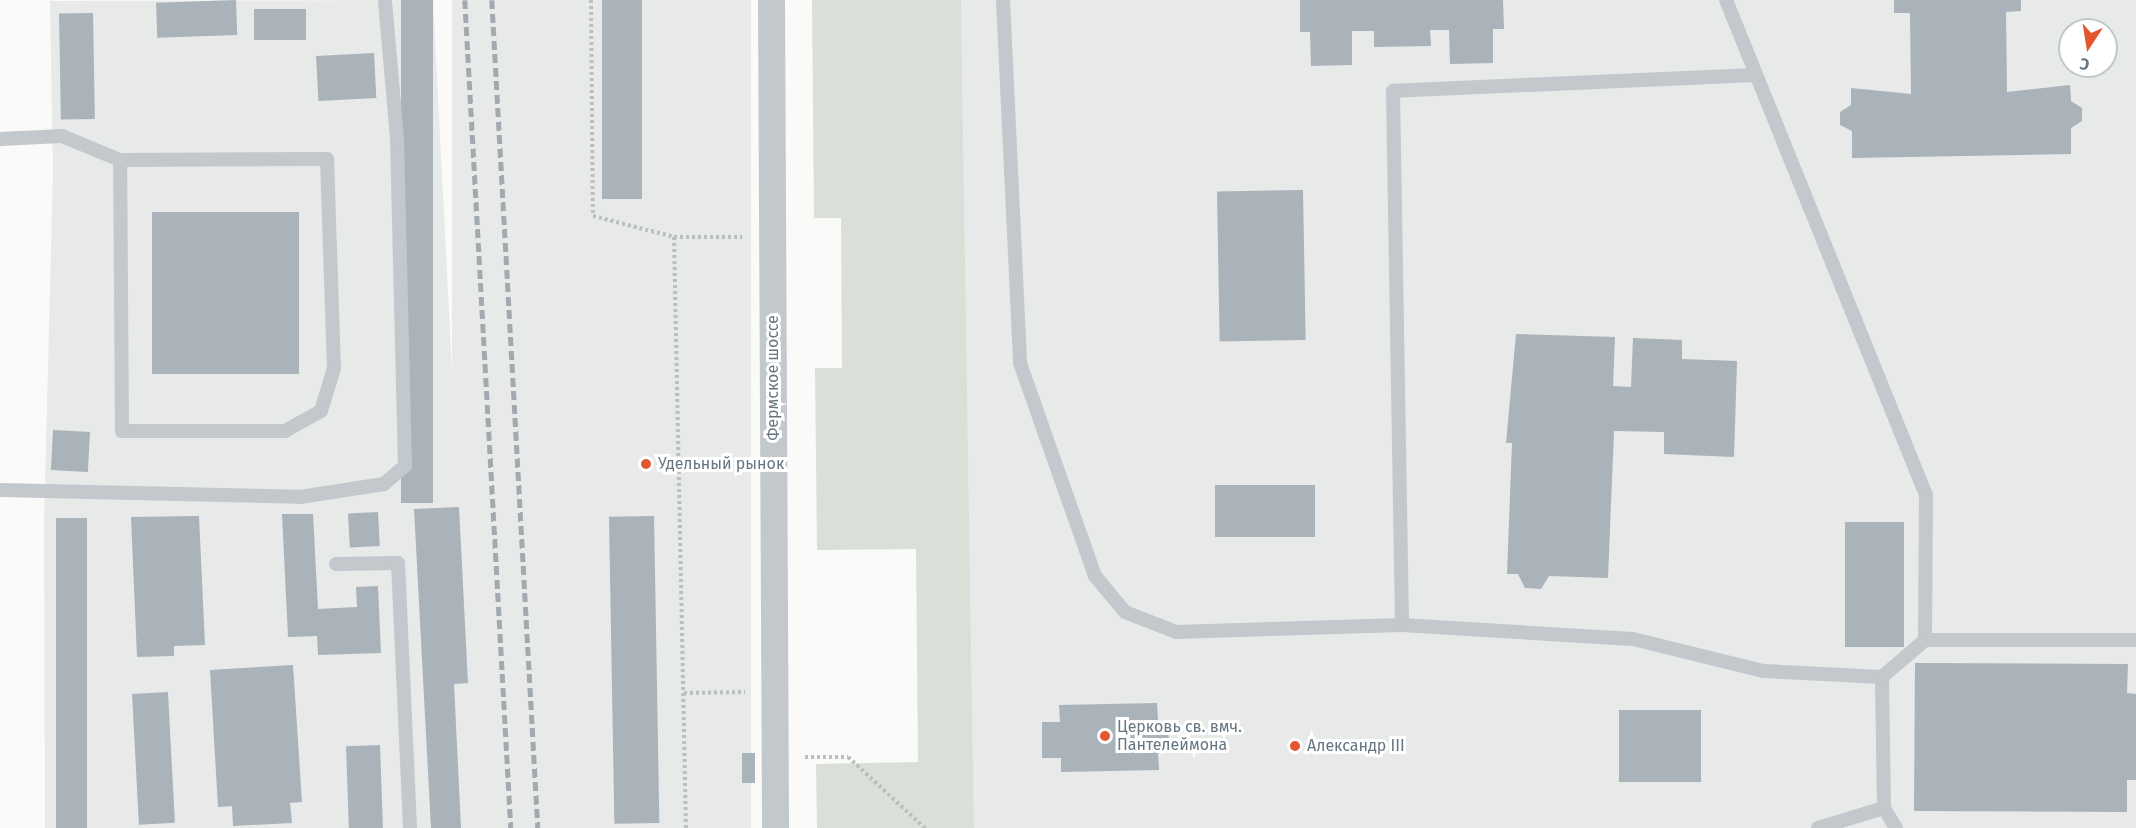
<!DOCTYPE html>
<html>
<head>
<meta charset="utf-8">
<style>
  body { margin:0 }
  #map { position:relative; width:2136px; height:828px; overflow:hidden; background:#fafaf8; font-family:"Fira Sans",sans-serif }
  div>[style] { position:absolute }
  .built>* { inset:0; background:#e8e9e9; transform-origin:0 0 }
  .green>* { inset:0; background:#dadfd7 }
  .building>* { inset:0; background:#aab3b9; transform-origin:0 0 }
  .path>* { height:4px; margin-top:-2px; transform-origin:0; background:repeating-linear-gradient(90deg,#bbbfc2 0 3px,transparent 0 6px) }
  .lane>* { height:14px; margin:-7px; padding:0 7px; transform-origin:7px; border-radius:7px; background:#c3c8cc }
  .street>* { height:27px; margin:-13.5px; padding:0 13.5px; transform-origin:13.5px; border-radius:13.5px; background:#c3c8cc }
  .rail>* { height:4.5px; margin-top:-2.25px; transform-origin:0; background:repeating-linear-gradient(90deg,#a2aab0 0 9px,transparent 0 13.5px) }
  .dots>* { width:16px; height:16px; translate:-50% -50%; box-sizing:border-box; border:3px solid #fff; border-radius:50% }
  span { translate:-50% -50%; white-space:nowrap; text-align:center; line-height:1.15; -webkit-text-stroke:6px #fff; paint-order:stroke }
  .street-label { font-size:16px; color:#657683 }
  .poi-label { font-size:16px; color:#657683 }
  .left { translate:0 -50%; text-align:left }
  .north { position:absolute; left:2058px; top:18px; width:60px; height:60px; box-sizing:border-box; background:#fff; border:2px solid #c1c8cd; border-radius:50%; rotate:192deg; font-size:16px; font-weight:700; line-height:24px; text-align:center; color:#657683 }
  .north::after { content:''; display:block; margin:auto; width:21px; height:27px; background:#e4572e; clip-path:polygon(50% 0,100% 100%,50% 72%,0 100%) }
</style>
</head>
<body>
<div id="map">
  <div class="built">
    <i style="clip-path:polygon(433px 0,468px 683px,454px 684px,461px 828px,45px 828px,44px 524px,53px 171px,50px 1px)"></i>
    <i style="left:452px;top:0;width:299px;height:829px"></i>
    <i style="clip-path:polygon(evenodd,961px 0,2136px 0,2136px 828px,974px 828px,961px 0,2070px 30px,2106px 30px,2106px 66px,2070px 66px,2070px 30px)"></i>
  </div>
  <div class="green">
    <i style="clip-path:polygon(812px 0,961px 0,974px 828px,817px 828px,816px 764px,918px 762px,916px 549px,817px 550px,815px 368px,842px 368px,841px 218px,814px 218px)"></i>
  </div>
  <div class="building">
    <i style="left:236px;top:0;width:35px;height:80px;rotate:88deg"></i>
    <i style="left:401px;top:0;width:32px;height:503px"></i>
    <i style="left:602px;top:0;width:40px;height:199px"></i>
    <i style="clip-path:polygon(1300px 0,1503px 0,1504px 29px,1493px 29px,1493px 63px,1450px 64px,1449px 30px,1430px 30px,1431px 46px,1374px 47px,1374px 31px,1352px 31px,1352px 65px,1311px 66px,1310px 32px,1300px 32px)"></i>
    <i style="clip-path:polygon(1894px 0,2021px 0,2021px 11px,2006px 12px,2007px 92px,2070px 85px,2071px 101px,2082px 108px,2082px 121px,2071px 128px,2071px 154px,1852px 158px,1852px 131px,1840px 125px,1840px 112px,1851px 105px,1851px 88px,1911px 94px,1910px 13px,1894px 13px)"></i>
    <i style="left:254px;top:9px;width:52px;height:31px"></i>
    <i style="left:93px;top:13px;width:106px;height:34px;rotate:89deg"></i>
    <i style="left:374px;top:53px;width:45px;height:58px;rotate:87deg"></i>
    <i style="left:1303px;top:190px;width:150px;height:86px;rotate:89deg"></i>
    <i style="left:152px;top:212px;width:147px;height:162px"></i>
    <i style="clip-path:polygon(1516px 334px,1615px 337px,1613px 386px,1631px 387px,1633px 338px,1682px 340px,1682px 359px,1737px 361px,1734px 457px,1664px 454px,1664px 432px,1614px 431px,1608px 578px,1549px 576px,1541px 589px,1525px 588px,1518px 574px,1507px 574px,1512px 443px,1506px 443px)"></i>
    <i style="left:53px;top:430px;width:37px;height:40px;rotate:3deg"></i>
    <i style="left:1315px;top:485px;width:52px;height:100px;rotate:90deg"></i>
    <i style="clip-path:polygon(459px 507px,468px 683px,454px 684px,461px 828px,431px 828px,414px 509px)"></i>
    <i style="left:378px;top:512px;width:34px;height:30px;rotate:87deg"></i>
    <i style="clip-path:polygon(282px 514px,313px 514px,318px 609px,357px 607px,356px 587px,378px 586px,381px 653px,318px 655px,317px 636px,288px 637px)"></i>
    <i style="clip-path:polygon(199px 516px,205px 645px,174px 646px,174px 656px,137px 657px,131px 517px)"></i>
    <i style="left:654px;top:516px;width:307px;height:45px;rotate:89deg"></i>
    <i style="left:87px;top:518px;width:310px;height:31px;rotate:90deg"></i>
    <i style="left:1845px;top:522px;width:59px;height:125px"></i>
    <i style="clip-path:polygon(1915px 663px,2128px 664px,2127px 693px,2136px 694px,2136px 780px,2127px 780px,2127px 812px,1914px 811px)"></i>
    <i style="clip-path:polygon(293px 665px,302px 802px,290px 803px,292px 823px,233px 826px,232px 806px,218px 807px,210px 670px)"></i>
    <i style="left:168px;top:692px;width:131px;height:36px;rotate:87deg"></i>
    <i style="clip-path:polygon(1157px 703px,1158px 721px,1168px 721px,1169px 751px,1158px 751px,1159px 770px,1061px 772px,1061px 758px,1042px 758px,1042px 722px,1060px 722px,1059px 705px)"></i>
    <i style="left:1619px;top:710px;width:82px;height:72px"></i>
    <i style="left:380px;top:745px;width:83px;height:34px;rotate:88deg"></i>
    <i style="left:742px;top:753px;width:13px;height:30px"></i>
  </div>
  <div class="path">
    <i style="left:591px;top:0;width:216px;rotate:89.5deg"></i>
    <i style="left:593px;top:216px;width:84px;rotate:14.5deg"></i>
    <i style="left:674px;top:237px;width:591px;rotate:88.84deg"></i>
    <i style="left:674px;top:237px;width:68px"></i>
    <i style="left:684px;top:693px;width:61px;rotate:-0.9deg"></i>
    <i style="left:805px;top:757px;width:43px"></i>
    <i style="left:848px;top:757px;width:105px;rotate:42.7deg"></i>
  </div>
  <div class="lane">
    <i style="left:1003px;top:0;width:363px;rotate:87.3deg"></i>
    <i style="left:1020px;top:363px;width:226px;rotate:70.6deg"></i>
    <i style="left:1095px;top:576px;width:47px;rotate:50.2deg"></i>
    <i style="left:1125px;top:612px;width:55px;rotate:21.4deg"></i>
    <i style="left:1176px;top:632px;width:226px;rotate:-1.8deg"></i>
    <i style="left:1726px;top:0;width:534px;rotate:68deg"></i>
    <i style="left:1926px;top:495px;width:145px;rotate:90.4deg"></i>
    <i style="left:1925px;top:640px;width:211px"></i>
    <i style="left:1756px;top:75px;width:363px;rotate:177.5deg"></i>
    <i style="left:1393px;top:91px;width:534px;rotate:89.03deg"></i>
    <i style="left:1402px;top:625px;width:231px;rotate:3.5deg"></i>
    <i style="left:1633px;top:639px;width:134px;rotate:13.8deg"></i>
    <i style="left:1763px;top:671px;width:119px;rotate:2.9deg"></i>
    <i style="left:0;top:139px;width:62px;rotate:-2.8deg"></i>
    <i style="left:62px;top:136px;width:63px;rotate:22.5deg"></i>
    <i style="left:120px;top:160px;width:207px;rotate:-0.3deg"></i>
    <i style="left:327px;top:159px;width:209px;rotate:88.1deg"></i>
    <i style="left:334px;top:368px;width:45px;rotate:106.8deg"></i>
    <i style="left:321px;top:411px;width:41px;rotate:150.9deg"></i>
    <i style="left:285px;top:431px;width:163px;rotate:180deg"></i>
    <i style="left:122px;top:431px;width:271px;rotate:-90.4deg"></i>
    <i style="left:0;top:490px;width:300px;rotate:1.3deg"></i>
    <i style="left:300px;top:497px;width:85px;rotate:-8.8deg"></i>
    <i style="left:384px;top:484px;width:28px;rotate:-41deg"></i>
    <i style="left:405px;top:466px;width:328px;rotate:-91.4deg"></i>
    <i style="left:397px;top:138px;width:139px;rotate:-95deg"></i>
    <i style="left:336px;top:564px;width:62px;rotate:-0.9deg"></i>
    <i style="left:398px;top:563px;width:265px;rotate:87.4deg"></i>
    <i style="left:1818px;top:828px;width:69px;rotate:-16.9deg"></i>
    <i style="left:1896px;top:828px;width:23px;rotate:-121deg"></i>
    <i style="left:1884px;top:808px;width:131px;rotate:-90.9deg"></i>
    <i style="left:1882px;top:677px;width:57px;rotate:-40.7deg"></i>
  </div>
  <div class="street">
    <i style="left:771px;top:0;width:828px;rotate:89.72deg"></i>
  </div>
  <div class="rail">
    <i style="left:465px;top:0;width:829px;rotate:86.82deg"></i>
    <i style="left:492px;top:0;width:829px;rotate:86.82deg"></i>
  </div>
  <div class="dots">
    <i style="left:646px;top:464px;background:#e4572e"></i>
    <i style="left:1105px;top:736px;background:#e4572e"></i>
    <i style="left:1295px;top:746px;background:#e4572e"></i>
  </div>
  <div class="street-label">
    <span style="left:773px;top:378px;rotate:-90deg">Фермское шоссе</span>
  </div>
  <div class="poi-label">
    <span class="left" style="left:658px;top:464px">Удельный рынок</span>
    <span class="left" style="left:1117px;top:736px">Церковь св. вмч.<br>Пантелеймона</span>
    <span class="left" style="left:1307px;top:746px">Александр III</span>
  </div>
  <div class="north">С</div>
</div>
</body>
</html>
